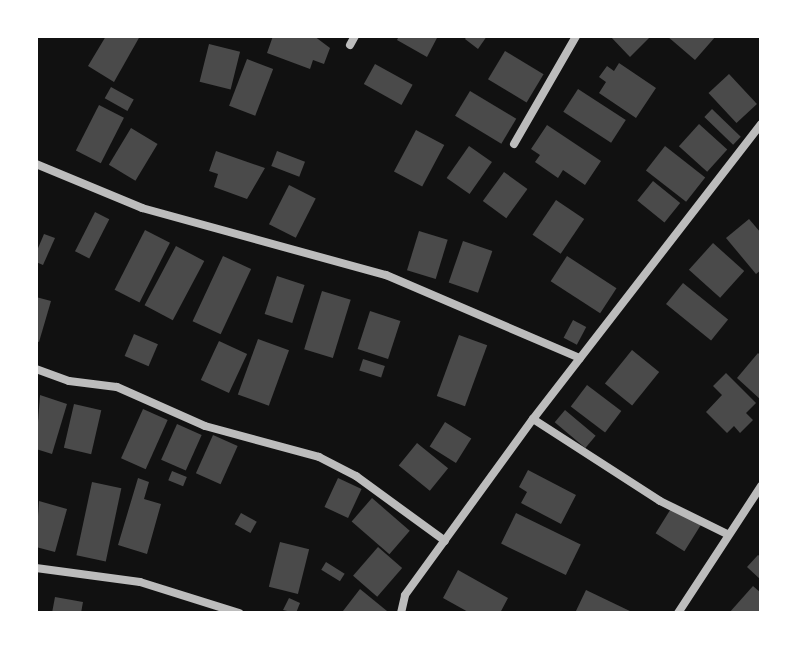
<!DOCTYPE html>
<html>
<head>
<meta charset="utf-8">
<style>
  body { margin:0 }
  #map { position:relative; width:797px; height:649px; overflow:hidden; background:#111; font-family:Raleway,sans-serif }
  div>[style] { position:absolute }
  .building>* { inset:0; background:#4a4a4a; transform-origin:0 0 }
  .minor>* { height:8px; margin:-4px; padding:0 4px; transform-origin:4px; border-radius:4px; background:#bcbcbc }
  span { translate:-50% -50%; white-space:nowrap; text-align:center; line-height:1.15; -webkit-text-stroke:6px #fff; paint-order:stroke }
  .frame { position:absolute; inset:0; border:38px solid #fff; pointer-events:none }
</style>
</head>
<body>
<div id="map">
  <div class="building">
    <i style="clip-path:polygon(106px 36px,140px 36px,114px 82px,88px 66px)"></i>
    <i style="clip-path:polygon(273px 36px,314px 36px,330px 48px,324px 64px,313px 60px,310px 69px,267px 53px)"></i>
    <i style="clip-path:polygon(399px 36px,438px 36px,427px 57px,397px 40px)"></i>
    <i style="clip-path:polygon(467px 36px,487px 36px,478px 49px,465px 39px)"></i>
    <i style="clip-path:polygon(610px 36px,651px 36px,630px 57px)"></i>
    <i style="clip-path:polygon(667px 36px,716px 36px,695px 60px)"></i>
    <i style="left:209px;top:44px;width:32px;height:39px;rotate:14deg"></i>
    <i style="left:505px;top:51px;width:45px;height:33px;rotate:31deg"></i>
    <i style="left:247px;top:59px;width:28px;height:50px;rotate:21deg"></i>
    <i style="clip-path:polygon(619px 63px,656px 88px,636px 118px,599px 93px,606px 82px,599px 77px,607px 66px,614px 71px)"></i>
    <i style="left:375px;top:64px;width:43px;height:23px;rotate:29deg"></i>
    <i style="left:729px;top:74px;width:41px;height:28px;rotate:47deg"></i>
    <i style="left:111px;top:87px;width:26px;height:13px;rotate:29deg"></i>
    <i style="left:578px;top:89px;width:57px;height:27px;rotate:33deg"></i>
    <i style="left:470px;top:91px;width:54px;height:29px;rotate:31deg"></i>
    <i style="left:99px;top:105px;width:28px;height:51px;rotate:27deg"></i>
    <i style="left:712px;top:109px;width:40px;height:11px;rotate:44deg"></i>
    <i style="left:699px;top:124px;width:38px;height:30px;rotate:42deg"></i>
    <i style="clip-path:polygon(547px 125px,601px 161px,585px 185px,563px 170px,558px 178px,535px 162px,540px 155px,531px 149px)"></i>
    <i style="left:131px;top:128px;width:31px;height:43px;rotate:31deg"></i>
    <i style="left:416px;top:130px;width:32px;height:47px;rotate:28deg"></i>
    <i style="left:469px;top:146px;width:28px;height:39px;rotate:35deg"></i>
    <i style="left:665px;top:146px;width:51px;height:31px;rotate:38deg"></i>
    <i style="clip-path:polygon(216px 151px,265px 168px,247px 199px,214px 187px,218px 174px,209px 171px)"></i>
    <i style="left:277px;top:151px;width:30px;height:16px;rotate:21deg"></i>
    <i style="left:504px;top:172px;width:29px;height:36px;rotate:36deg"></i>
    <i style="left:653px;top:181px;width:35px;height:25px;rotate:39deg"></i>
    <i style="left:289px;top:185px;width:30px;height:44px;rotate:27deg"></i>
    <i style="left:556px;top:200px;width:34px;height:42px;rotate:34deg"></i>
    <i style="left:95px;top:212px;width:16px;height:44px;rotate:27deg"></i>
    <i style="clip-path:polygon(749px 219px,761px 233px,761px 270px,756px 274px,726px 238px)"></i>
    <i style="left:145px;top:230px;width:28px;height:67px;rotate:27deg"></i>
    <i style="left:419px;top:231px;width:30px;height:41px;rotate:17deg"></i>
    <i style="clip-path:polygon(44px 234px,55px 238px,43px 265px,36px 262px,36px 253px)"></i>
    <i style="left:463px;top:241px;width:31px;height:44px;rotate:19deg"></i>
    <i style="left:713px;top:243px;width:42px;height:36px;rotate:42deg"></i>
    <i style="left:176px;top:246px;width:32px;height:67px;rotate:28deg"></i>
    <i style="left:223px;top:256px;width:31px;height:72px;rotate:25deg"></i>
    <i style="left:567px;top:256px;width:59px;height:30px;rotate:33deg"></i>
    <i style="left:277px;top:276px;width:29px;height:40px;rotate:18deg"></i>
    <i style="left:683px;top:283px;width:58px;height:27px;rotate:39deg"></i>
    <i style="left:322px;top:291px;width:30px;height:61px;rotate:17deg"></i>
    <i style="clip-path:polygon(36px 297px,51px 301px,39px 342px,36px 341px)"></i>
    <i style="left:370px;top:311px;width:32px;height:40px;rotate:18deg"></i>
    <i style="left:573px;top:320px;width:15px;height:20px;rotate:28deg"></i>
    <i style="left:134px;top:334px;width:26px;height:24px;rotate:23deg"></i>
    <i style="left:459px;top:335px;width:30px;height:65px;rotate:20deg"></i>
    <i style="left:258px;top:339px;width:33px;height:59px;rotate:20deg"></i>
    <i style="left:219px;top:341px;width:31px;height:43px;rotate:25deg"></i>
    <i style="left:632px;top:350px;width:35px;height:43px;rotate:39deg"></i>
    <i style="clip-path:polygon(758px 353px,761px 356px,761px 400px,737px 378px)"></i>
    <i style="left:363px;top:359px;width:23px;height:12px;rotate:18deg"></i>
    <i style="clip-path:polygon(726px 373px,756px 403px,746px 413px,753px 420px,740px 433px,734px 426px,727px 433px,706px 412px,722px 395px,713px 386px)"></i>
    <i style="left:587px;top:385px;width:43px;height:27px;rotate:37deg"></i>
    <i style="clip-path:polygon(40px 395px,67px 404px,52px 454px,36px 449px)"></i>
    <i style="left:74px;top:404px;width:28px;height:45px;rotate:13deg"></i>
    <i style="left:143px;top:409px;width:27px;height:54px;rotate:24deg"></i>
    <i style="left:565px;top:410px;width:40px;height:16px;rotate:40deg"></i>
    <i style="left:445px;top:422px;width:31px;height:29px;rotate:32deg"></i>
    <i style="left:177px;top:424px;width:27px;height:39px;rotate:24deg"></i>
    <i style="left:213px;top:435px;width:27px;height:42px;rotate:24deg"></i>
    <i style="left:417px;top:443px;width:40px;height:29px;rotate:39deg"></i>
    <i style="clip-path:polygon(528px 470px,576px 495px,561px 524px,521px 503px,527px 492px,519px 487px)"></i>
    <i style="left:172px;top:471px;width:16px;height:10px;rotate:22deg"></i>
    <i style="clip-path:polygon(138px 478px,149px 482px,144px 499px,161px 504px,147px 554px,118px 545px)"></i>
    <i style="left:338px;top:478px;width:26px;height:32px;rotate:25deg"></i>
    <i style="left:92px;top:482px;width:30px;height:75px;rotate:12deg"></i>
    <i style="left:372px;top:498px;width:50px;height:31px;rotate:41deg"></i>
    <i style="clip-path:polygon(39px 501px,67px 509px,55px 552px,36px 547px)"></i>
    <i style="left:672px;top:507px;width:34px;height:31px;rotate:32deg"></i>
    <i style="left:241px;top:513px;width:18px;height:13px;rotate:29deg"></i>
    <i style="left:516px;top:513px;width:72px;height:34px;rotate:26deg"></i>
    <i style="left:280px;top:542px;width:30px;height:46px;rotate:14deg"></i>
    <i style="left:378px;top:547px;width:32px;height:38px;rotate:41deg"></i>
    <i style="clip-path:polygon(758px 555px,761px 557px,761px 580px,747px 567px)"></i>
    <i style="left:326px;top:562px;width:22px;height:9px;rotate:32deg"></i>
    <i style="clip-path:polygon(458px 570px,508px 598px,500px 613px,470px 613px,443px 598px)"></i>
    <i style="clip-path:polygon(753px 586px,761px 593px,761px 613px,729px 613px)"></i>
    <i style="clip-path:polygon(360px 589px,387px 611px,385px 613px,343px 611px)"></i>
    <i style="clip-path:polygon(586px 590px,634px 613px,575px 613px)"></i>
    <i style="clip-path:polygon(55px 597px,83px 602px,81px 613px,52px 613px)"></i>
    <i style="clip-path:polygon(289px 598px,300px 603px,296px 613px,283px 610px)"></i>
  </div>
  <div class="minor">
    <i style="left:350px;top:45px;width:10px;rotate:-61deg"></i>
    <i style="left:514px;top:144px;width:125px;rotate:-60.1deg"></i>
    <i style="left:36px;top:164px;width:115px;rotate:22.5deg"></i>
    <i style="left:142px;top:208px;width:253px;rotate:15.4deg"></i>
    <i style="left:386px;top:275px;width:211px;rotate:23.2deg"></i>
    <i style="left:36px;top:369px;width:35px;rotate:20deg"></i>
    <i style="left:69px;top:381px;width:48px;rotate:7.1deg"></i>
    <i style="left:117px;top:387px;width:96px;rotate:23.9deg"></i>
    <i style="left:205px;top:426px;width:118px;rotate:15.2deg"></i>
    <i style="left:319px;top:457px;width:42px;rotate:27.2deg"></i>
    <i style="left:356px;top:476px;width:110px;rotate:36.1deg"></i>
    <i style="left:533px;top:419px;width:151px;rotate:32.8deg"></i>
    <i style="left:660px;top:501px;width:75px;rotate:26.2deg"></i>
    <i style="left:36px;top:568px;width:105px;rotate:7.7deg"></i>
    <i style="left:140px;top:582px;width:104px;rotate:17.4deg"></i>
    <i style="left:401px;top:613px;width:18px;rotate:-77deg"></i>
    <i style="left:405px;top:595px;width:218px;rotate:-54deg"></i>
    <i style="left:533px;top:419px;width:373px;rotate:-52.3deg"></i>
    <i style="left:678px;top:613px;width:152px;rotate:-56.8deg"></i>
  </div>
  <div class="frame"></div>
</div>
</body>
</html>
